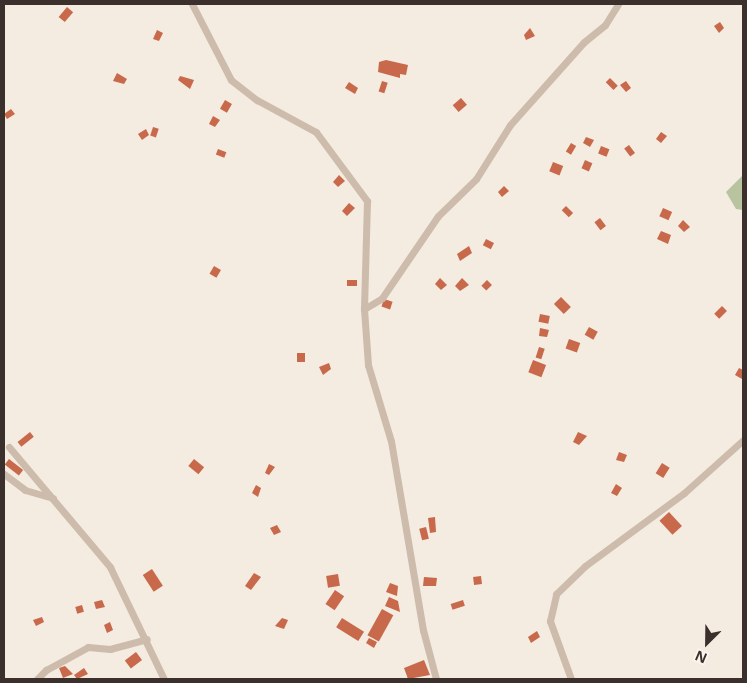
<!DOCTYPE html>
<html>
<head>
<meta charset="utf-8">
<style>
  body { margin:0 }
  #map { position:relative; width:747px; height:683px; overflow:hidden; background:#f4ebe1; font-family:"Open Sans",sans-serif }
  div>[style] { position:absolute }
  .green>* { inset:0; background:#b8c4a0 }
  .building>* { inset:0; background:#c8694b; transform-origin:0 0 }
  .minor>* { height:7px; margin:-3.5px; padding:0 3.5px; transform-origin:3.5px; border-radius:3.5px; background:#cdbbac }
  span { translate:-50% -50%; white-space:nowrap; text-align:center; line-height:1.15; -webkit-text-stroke:4.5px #fbf5ee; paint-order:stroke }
  .frame { position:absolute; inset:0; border:5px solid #3b302b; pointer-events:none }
  .north { position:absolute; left:682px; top:618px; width:50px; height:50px; -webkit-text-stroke:4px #fbf5ee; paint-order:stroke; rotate:203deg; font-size:14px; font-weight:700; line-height:20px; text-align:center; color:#3b302b }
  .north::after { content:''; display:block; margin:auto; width:18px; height:22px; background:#3b302b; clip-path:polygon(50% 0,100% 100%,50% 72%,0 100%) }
</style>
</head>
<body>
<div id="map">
  <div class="green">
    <i style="clip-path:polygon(743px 175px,743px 210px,736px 209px,726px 192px)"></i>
  </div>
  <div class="building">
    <i style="left:67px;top:7px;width:8px;height:13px;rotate:40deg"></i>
    <i style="clip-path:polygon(720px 22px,724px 28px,719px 33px,714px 26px)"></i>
    <i style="clip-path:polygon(530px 28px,535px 36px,526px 40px,524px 35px)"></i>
    <i style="clip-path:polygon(157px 30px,163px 33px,159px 41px,153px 39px)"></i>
    <i style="clip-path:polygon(386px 60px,408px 65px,406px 75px,400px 74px,400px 78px,378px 72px,379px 62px)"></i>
    <i style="clip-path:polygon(117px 73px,127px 79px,124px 84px,113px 81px)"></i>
    <i style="clip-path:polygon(180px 76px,194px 80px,190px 89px,178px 80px)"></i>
    <i style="left:610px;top:78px;width:11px;height:6px;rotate:45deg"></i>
    <i style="left:382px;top:81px;width:6px;height:11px;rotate:18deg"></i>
    <i style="clip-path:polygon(626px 81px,631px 88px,626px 92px,620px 85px)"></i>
    <i style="clip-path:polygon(349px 82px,358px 88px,355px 94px,345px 88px)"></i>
    <i style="left:461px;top:98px;width:9px;height:11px;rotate:49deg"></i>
    <i style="left:225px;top:100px;width:8px;height:10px;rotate:30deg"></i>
    <i style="clip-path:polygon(11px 109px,15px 114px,7px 119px,4px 114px)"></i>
    <i style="clip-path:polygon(213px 116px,220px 120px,215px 127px,209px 124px)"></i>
    <i style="left:153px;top:127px;width:6px;height:9px;rotate:18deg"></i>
    <i style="clip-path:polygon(146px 129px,149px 135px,142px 140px,138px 134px)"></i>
    <i style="clip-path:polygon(661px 132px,667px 136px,661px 143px,656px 139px)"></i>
    <i style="clip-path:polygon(586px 137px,594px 140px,590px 147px,583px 143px)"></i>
    <i style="left:571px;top:143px;width:6px;height:10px;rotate:31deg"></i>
    <i style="left:629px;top:145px;width:10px;height:6px;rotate:53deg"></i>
    <i style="left:601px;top:146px;width:9px;height:8px;rotate:21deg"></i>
    <i style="left:218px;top:149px;width:9px;height:6px;rotate:21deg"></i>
    <i style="left:585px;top:160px;width:8px;height:9px;rotate:23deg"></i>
    <i style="left:553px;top:162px;width:11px;height:10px;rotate:22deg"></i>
    <i style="clip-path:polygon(339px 175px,345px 181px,338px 187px,333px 182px)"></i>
    <i style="clip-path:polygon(504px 186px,509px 191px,502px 197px,498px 192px)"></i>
    <i style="clip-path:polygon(349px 203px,355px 208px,347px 216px,342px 211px)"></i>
    <i style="left:566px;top:206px;width:10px;height:6px;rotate:45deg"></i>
    <i style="left:663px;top:208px;width:10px;height:9px;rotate:24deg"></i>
    <i style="left:600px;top:218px;width:10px;height:7px;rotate:53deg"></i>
    <i style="clip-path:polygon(683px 220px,690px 227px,684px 232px,678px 226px)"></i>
    <i style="clip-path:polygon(661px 231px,671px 235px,668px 244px,657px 239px)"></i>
    <i style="left:486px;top:239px;width:9px;height:7px;rotate:27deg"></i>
    <i style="clip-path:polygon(469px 246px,472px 253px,460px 261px,457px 254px)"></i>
    <i style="left:214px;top:266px;width:8px;height:9px;rotate:30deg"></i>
    <i style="clip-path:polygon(440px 278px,447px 285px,441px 290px,435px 284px)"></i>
    <i style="clip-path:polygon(462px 278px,469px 285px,460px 291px,455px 286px)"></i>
    <i style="left:357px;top:280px;width:6px;height:10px;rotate:90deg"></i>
    <i style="left:487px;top:280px;width:7px;height:8px;rotate:45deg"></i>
    <i style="left:561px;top:297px;width:14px;height:10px;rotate:45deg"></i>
    <i style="left:384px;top:299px;width:9px;height:8px;rotate:18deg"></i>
    <i style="left:722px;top:306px;width:7px;height:11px;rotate:45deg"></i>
    <i style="left:540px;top:314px;width:10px;height:8px;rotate:11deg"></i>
    <i style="left:589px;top:327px;width:10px;height:9px;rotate:29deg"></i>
    <i style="clip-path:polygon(540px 328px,549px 330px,547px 337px,539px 336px)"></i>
    <i style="left:569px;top:339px;width:12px;height:10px;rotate:20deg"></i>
    <i style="left:539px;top:347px;width:6px;height:11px;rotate:18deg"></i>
    <i style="left:297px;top:353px;width:8px;height:9px"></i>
    <i style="left:533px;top:360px;width:14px;height:13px;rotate:21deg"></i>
    <i style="clip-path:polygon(329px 363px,331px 369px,323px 375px,319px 367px)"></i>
    <i style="clip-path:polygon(739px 368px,743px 370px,742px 379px,735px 375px)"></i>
    <i style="left:30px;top:432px;width:6px;height:16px;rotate:51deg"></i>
    <i style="clip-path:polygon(578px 432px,587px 436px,579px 445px,573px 442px)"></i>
    <i style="clip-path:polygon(619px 452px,627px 455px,624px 462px,616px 460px)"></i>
    <i style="left:9px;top:459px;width:18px;height:7px;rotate:38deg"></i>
    <i style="left:194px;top:459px;width:13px;height:9px;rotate:39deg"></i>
    <i style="left:662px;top:463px;width:9px;height:12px;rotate:32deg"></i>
    <i style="clip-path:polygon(269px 464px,275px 467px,269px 475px,265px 473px)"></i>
    <i style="clip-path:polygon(616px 484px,622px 488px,617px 496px,611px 493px)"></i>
    <i style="clip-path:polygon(256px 485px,261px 488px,258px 497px,252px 493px)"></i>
    <i style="left:669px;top:512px;width:19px;height:13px;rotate:47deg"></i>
    <i style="clip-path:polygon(435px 517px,436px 532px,430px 533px,428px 518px)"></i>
    <i style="clip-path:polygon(277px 525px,281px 532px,274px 535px,270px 528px)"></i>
    <i style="left:426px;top:527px;width:12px;height:7px;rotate:76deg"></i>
    <i style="left:152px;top:569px;width:20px;height:11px;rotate:57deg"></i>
    <i style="clip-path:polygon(254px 573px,261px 577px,251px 590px,245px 586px)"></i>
    <i style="left:338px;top:574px;width:12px;height:12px;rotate:81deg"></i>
    <i style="left:481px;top:576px;width:8px;height:8px;rotate:83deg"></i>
    <i style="clip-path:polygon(424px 577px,437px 578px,436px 586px,423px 586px)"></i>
    <i style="clip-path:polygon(390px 583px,398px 586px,397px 596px,386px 592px)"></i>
    <i style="left:335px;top:590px;width:11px;height:17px;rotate:34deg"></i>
    <i style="clip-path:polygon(389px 597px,398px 601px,400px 612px,385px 606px)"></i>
    <i style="clip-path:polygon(102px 600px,105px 607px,96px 609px,94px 602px)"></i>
    <i style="left:463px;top:600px;width:6px;height:13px;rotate:72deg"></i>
    <i style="left:82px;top:605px;width:7px;height:7px;rotate:74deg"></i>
    <i style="left:382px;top:609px;width:13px;height:30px;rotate:29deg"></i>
    <i style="clip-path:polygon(42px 617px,44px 622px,36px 626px,33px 620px)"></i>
    <i style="clip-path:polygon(282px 618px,288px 620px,284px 629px,275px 626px)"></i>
    <i style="left:342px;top:618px;width:26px;height:11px;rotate:32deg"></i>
    <i style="clip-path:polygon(110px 622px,113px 630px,107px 633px,104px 625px)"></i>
    <i style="clip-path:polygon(537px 631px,540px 637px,531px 643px,528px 637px)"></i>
    <i style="clip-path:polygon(369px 638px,377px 642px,374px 648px,366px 643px)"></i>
    <i style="left:136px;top:652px;width:10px;height:14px;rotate:53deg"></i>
    <i style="clip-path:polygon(424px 660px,430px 675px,408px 679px,404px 668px)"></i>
    <i style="clip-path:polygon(65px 666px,73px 674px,63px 678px,59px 668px)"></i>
    <i style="clip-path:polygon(84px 668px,88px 674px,77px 679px,74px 675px)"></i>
  </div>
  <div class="minor">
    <i style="left:192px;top:4px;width:85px;rotate:62.8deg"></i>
    <i style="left:231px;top:80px;width:33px;rotate:38deg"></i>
    <i style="left:257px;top:100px;width:67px;rotate:28.5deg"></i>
    <i style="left:316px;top:132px;width:86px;rotate:53.5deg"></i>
    <i style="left:367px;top:201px;width:108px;rotate:91.6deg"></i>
    <i style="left:364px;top:309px;width:56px;rotate:85.9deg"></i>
    <i style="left:368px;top:365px;width:79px;rotate:73.2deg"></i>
    <i style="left:391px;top:441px;width:192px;rotate:80.4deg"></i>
    <i style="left:423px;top:630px;width:51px;rotate:75.1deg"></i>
    <i style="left:364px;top:309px;width:21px;rotate:-31deg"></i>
    <i style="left:382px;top:298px;width:99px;rotate:-55.7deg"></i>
    <i style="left:438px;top:216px;width:53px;rotate:-44.2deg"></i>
    <i style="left:476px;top:179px;width:64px;rotate:-57.8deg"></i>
    <i style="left:510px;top:125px;width:111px;rotate:-48.3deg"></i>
    <i style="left:584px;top:42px;width:27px;rotate:-39deg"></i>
    <i style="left:605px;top:25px;width:25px;rotate:-58deg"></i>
    <i style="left:9px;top:447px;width:157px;rotate:49.9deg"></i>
    <i style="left:110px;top:567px;width:124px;rotate:64.3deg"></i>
    <i style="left:4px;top:474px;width:26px;rotate:37deg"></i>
    <i style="left:25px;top:490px;width:29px;rotate:16deg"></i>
    <i style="left:37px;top:679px;width:13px;rotate:-45deg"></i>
    <i style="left:46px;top:670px;width:48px;rotate:-28.7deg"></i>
    <i style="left:88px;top:647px;width:22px;rotate:5deg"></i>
    <i style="left:110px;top:649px;width:38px;rotate:-15deg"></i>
    <i style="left:571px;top:679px;width:62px;rotate:-109.9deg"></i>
    <i style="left:550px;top:621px;width:28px;rotate:-77deg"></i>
    <i style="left:556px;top:594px;width:40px;rotate:-44deg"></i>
    <i style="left:585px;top:566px;width:123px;rotate:-36.4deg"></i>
    <i style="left:684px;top:493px;width:79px;rotate:-41.9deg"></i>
  </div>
  <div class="frame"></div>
  <div class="north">N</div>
</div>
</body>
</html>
